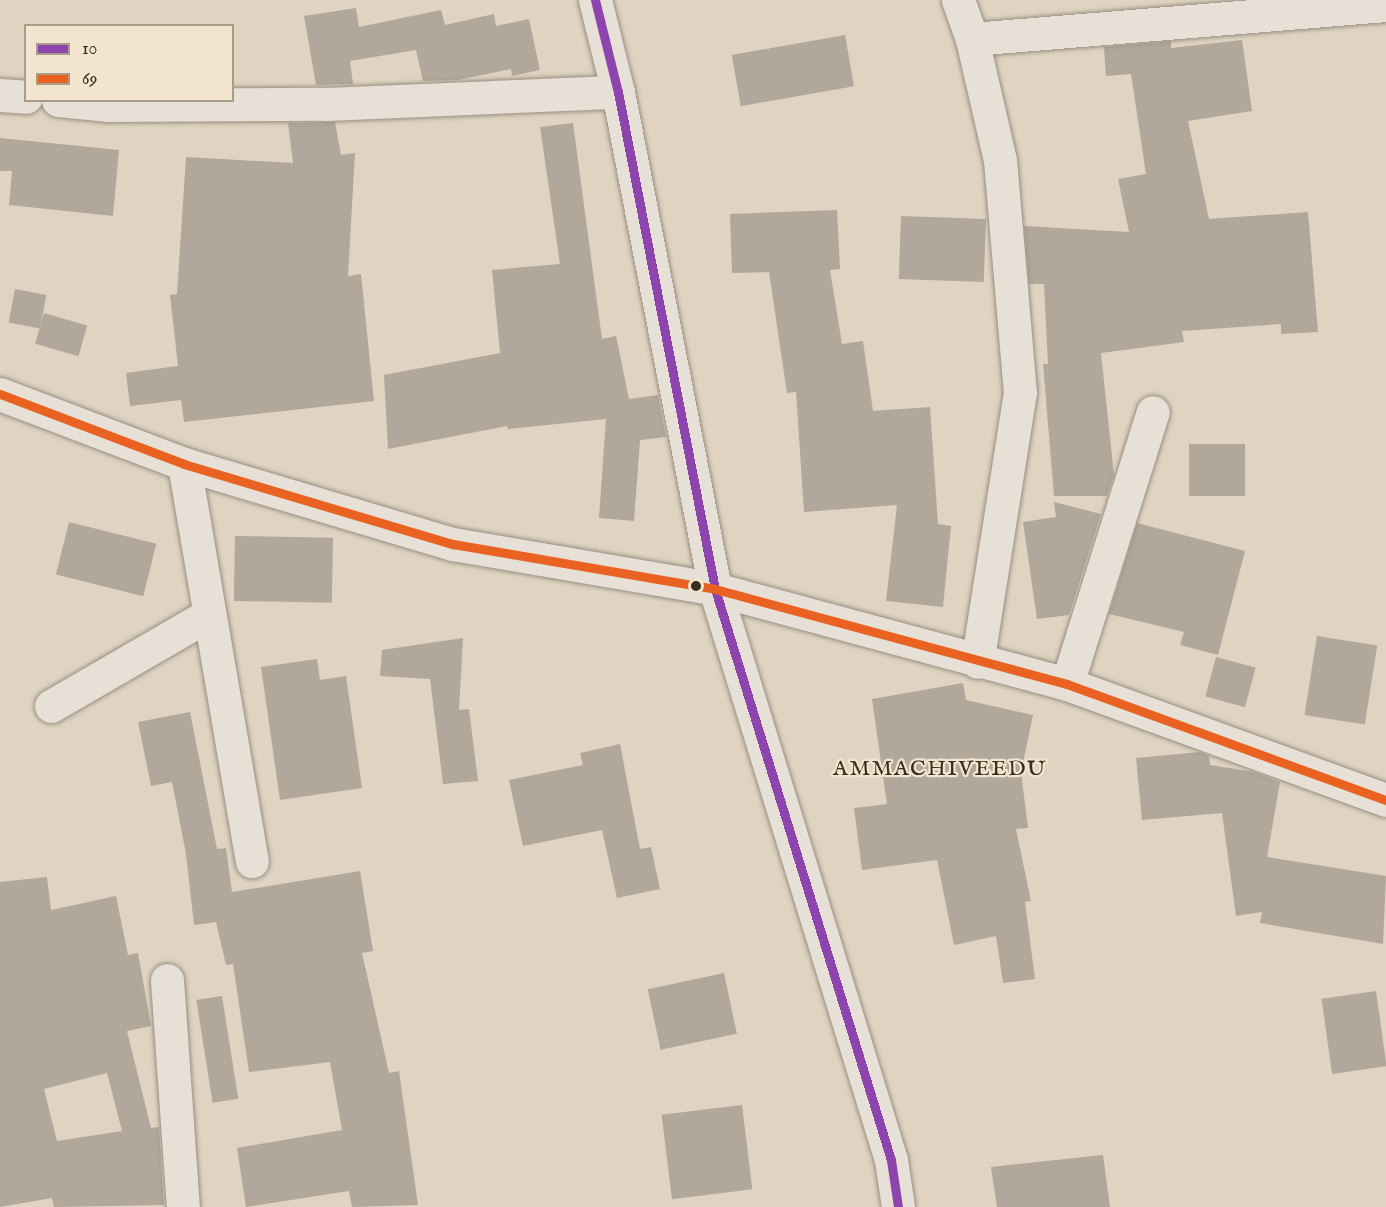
<!DOCTYPE html>
<html>
<head>
<meta charset="utf-8">
<style>
  body { margin:0 }
  #map { position:relative; width:1386px; height:1207px; overflow:hidden; background:#e0d3c1; font-family:"IM FELL English",serif }
  div>[style] { position:absolute }
  .building>* { inset:0; background:#b1a79a; transform-origin:0 0 }
  .roads { filter:drop-shadow(0 0 2px #988f83) drop-shadow(0 0 2px #988f83) }
  .street>* { height:33px; margin:-16.5px; padding:0 16.5px; transform-origin:16.5px; border-radius:16.5px; background:#e6e0d6 }
  .secondary>* { height:33px; margin:-16.5px; padding:0 16.5px; transform-origin:16.5px; border-radius:16.5px; background:#e6e0d6 }
  .bus-1>* { height:9px; margin:-4.5px; padding:0 4.5px; transform-origin:4.5px; border-radius:4.5px; background:#8e44ad }
  .bus-2>* { height:9px; margin:-4.5px; padding:0 4.5px; transform-origin:4.5px; border-radius:4.5px; background:#e96222 }
  .dots>* { width:16px; height:16px; translate:-50% -50%; box-sizing:border-box; border:3px solid #f3e4ce; border-radius:50% }
  span { translate:-50% -50%; white-space:nowrap; text-align:center; line-height:1.15; -webkit-text-stroke:4.5px #f3e4ce; paint-order:stroke }
  .neighbourhood-label { font-size:22px; color:#3b2d21; letter-spacing:1.5px }
  .legend { position:absolute; left:24px; top:24px; width:210px; height:78px; box-sizing:border-box; background:#f3e4ce; border:2px solid #a99b89; margin:0; padding:8px 10px; list-style:none; font-size:18px; color:#3b2d21 }
  .legend li { display:flex; align-items:center; gap:12px; height:30px }
  .legend b { width:30px; border:2px solid #a99b89 }
</style>
</head>
<body>
<div id="map">
  <div class="building">
    <i style="clip-path:polygon(356px 8px,359px 27px,441px 10px,445px 25px,494px 14px,496px 26px,529px 19px,540px 70px,512px 76px,511px 69px,458px 80px,423px 81px,416px 50px,350px 61px,353px 84px,316px 85px,304px 16px)"></i>
    <i style="left:845px;top:35px;width:52px;height:115px;rotate:80deg"></i>
    <i style="clip-path:polygon(1242px 40px,1252px 111px,1188px 121px,1209px 219px,1308px 212px,1318px 332px,1281px 334px,1281px 324px,1182px 331px,1184px 342px,1101px 353px,1114px 475px,1107px 496px,1054px 496px,1043px 364px,1048px 364px,1044px 284px,1029px 284px,1024px 226px,1129px 232px,1118px 179px,1146px 174px,1131px 74px,1106px 76px,1104px 47px,1171px 41px,1171px 48px)"></i>
    <i style="clip-path:polygon(335px 122px,341px 155px,355px 153px,348px 276px,361px 274px,374px 401px,184px 422px,181px 400px,130px 406px,126px 373px,178px 366px,170px 295px,177px 294px,186px 157px,293px 163px,288px 123px)"></i>
    <i style="clip-path:polygon(573px 123px,602px 339px,616px 336px,629px 399px,658px 395px,666px 437px,640px 440px,634px 521px,599px 518px,606px 419px,508px 429px,507px 426px,388px 449px,384px 375px,500px 353px,492px 270px,560px 264px,540px 127px)"></i>
    <i style="clip-path:polygon(0 138px,119px 150px,113px 216px,9px 205px,12px 171px,0 171px)"></i>
    <i style="clip-path:polygon(837px 210px,840px 269px,830px 270px,842px 344px,863px 341px,873px 411px,930px 407px,938px 524px,951px 526px,943px 607px,886px 601px,897px 505px,804px 512px,796px 392px,787px 393px,769px 272px,732px 273px,730px 214px)"></i>
    <i style="left:901px;top:216px;width:85px;height:63px;rotate:2deg"></i>
    <i style="left:15px;top:289px;width:32px;height:34px;rotate:11deg"></i>
    <i style="left:44px;top:313px;width:45px;height:32px;rotate:16deg"></i>
    <i style="left:1189px;top:444px;width:56px;height:52px"></i>
    <i style="clip-path:polygon(1054px 502px,1101px 514px,1069px 615px,1037px 619px,1023px 522px,1056px 517px)"></i>
    <i style="left:69px;top:522px;width:90px;height:54px;rotate:14deg"></i>
    <i style="clip-path:polygon(1137px 523px,1245px 551px,1218px 655px,1180px 645px,1184px 632px,1109px 614px)"></i>
    <i style="left:235px;top:536px;width:98px;height:65px;rotate:1deg"></i>
    <i style="left:1317px;top:636px;width:61px;height:80px;rotate:9deg"></i>
    <i style="clip-path:polygon(463px 638px,459px 710px,469px 709px,478px 781px,443px 784px,430px 679px,380px 676px,382px 650px)"></i>
    <i style="left:1216px;top:657px;width:41px;height:41px;rotate:15deg"></i>
    <i style="clip-path:polygon(317px 659px,320px 680px,346px 676px,362px 788px,280px 800px,261px 667px)"></i>
    <i style="clip-path:polygon(963px 683px,966px 700px,1033px 715px,1021px 772px,1028px 828px,1016px 829px,1031px 901px,1025px 902px,1035px 979px,1003px 983px,996px 936px,954px 945px,937px 860px,862px 870px,854px 808px,887px 804px,872px 699px)"></i>
    <i style="clip-path:polygon(190px 712px,217px 849px,226px 848px,232px 892px,360px 871px,373px 951px,362px 953px,389px 1073px,399px 1071px,418px 1205px,352px 1207px,349px 1191px,246px 1207px,237px 1148px,342px 1130px,330px 1062px,249px 1072px,233px 964px,226px 965px,216px 922px,194px 925px,186px 854px,172px 782px,151px 786px,138px 722px)"></i>
    <i style="clip-path:polygon(620px 744px,640px 849px,651px 847px,660px 889px,617px 898px,602px 830px,523px 846px,509px 780px,583px 765px,580px 753px)"></i>
    <i style="clip-path:polygon(1200px 752px,1209px 756px,1210px 765px,1254px 772px,1280px 782px,1267px 857px,1386px 876px,1383px 944px,1260px 923px,1262px 912px,1236px 916px,1222px 813px,1142px 820px,1136px 758px)"></i>
    <i style="clip-path:polygon(evenodd,47px 877px,51px 910px,116px 896px,128px 955px,138px 953px,151px 1026px,127px 1031px,151px 1128px,159px 1127px,164px 1205px,54px 1207px,52px 1198px,0 1207px,0 882px,47px 877px,107px 1073px,122px 1131px,57px 1141px,44px 1089px,107px 1073px)"></i>
    <i style="left:724px;top:973px;width:62px;height:78px;rotate:78deg"></i>
    <i style="left:1376px;top:991px;width:76px;height:55px;rotate:82deg"></i>
    <i style="left:222px;top:996px;width:104px;height:26px;rotate:81deg"></i>
    <i style="left:742px;top:1105px;width:85px;height:81px;rotate:83deg"></i>
    <i style="clip-path:polygon(1103px 1155px,1110px 1207px,997px 1207px,991px 1167px)"></i>
  </div>
  <div class="roads">
    <div class="street">
      <i style="left:958px;top:0;width:41px;rotate:70.3deg"></i>
      <i style="left:972px;top:39px;width:124px;rotate:77deg"></i>
      <i style="left:1000px;top:160px;width:233px;rotate:85.1deg"></i>
      <i style="left:1020px;top:392px;width:273px;rotate:99deg"></i>
      <i style="left:972px;top:39px;width:415px;rotate:-4.7deg"></i>
      <i style="left:0;top:95px;width:26px;rotate:4deg"></i>
      <i style="left:58px;top:100px;width:49px;rotate:5.8deg"></i>
      <i style="left:107px;top:105px;width:219px;rotate:-0.3deg"></i>
      <i style="left:326px;top:104px;width:292px;rotate:-2.4deg"></i>
      <i style="left:184px;top:464px;width:403px;rotate:80.3deg"></i>
      <i style="left:1067px;top:684px;width:285px;rotate:-72.5deg"></i>
      <i style="left:51px;top:706px;width:181px;rotate:-30.1deg"></i>
      <i style="left:167px;top:980px;width:228px;rotate:86deg"></i>
    </div>
    <div class="secondary">
      <i style="left:595px;top:0;width:95px;rotate:76deg"></i>
      <i style="left:618px;top:92px;width:506px;rotate:78.96deg"></i>
      <i style="left:715px;top:589px;width:598px;rotate:72.87deg"></i>
      <i style="left:891px;top:1160px;width:48px;rotate:81.5deg"></i>
      <i style="left:0;top:394px;width:197px;rotate:20.8deg"></i>
      <i style="left:184px;top:464px;width:281px;rotate:16.6deg"></i>
      <i style="left:453px;top:544px;width:266px;rotate:9.7deg"></i>
      <i style="left:715px;top:589px;width:365px;rotate:15.1deg"></i>
      <i style="left:1067px;top:684px;width:339px;rotate:20deg"></i>
    </div>
  </div>
  <div class="bus-1">
    <i style="left:595px;top:0;width:95px;rotate:76deg"></i>
    <i style="left:618px;top:92px;width:506px;rotate:78.96deg"></i>
    <i style="left:715px;top:589px;width:598px;rotate:72.87deg"></i>
    <i style="left:891px;top:1160px;width:48px;rotate:81.5deg"></i>
  </div>
  <div class="bus-2">
    <i style="left:0;top:394px;width:197px;rotate:20.8deg"></i>
    <i style="left:184px;top:464px;width:281px;rotate:16.6deg"></i>
    <i style="left:453px;top:544px;width:266px;rotate:9.7deg"></i>
    <i style="left:715px;top:589px;width:365px;rotate:15.1deg"></i>
    <i style="left:1067px;top:684px;width:339px;rotate:20deg"></i>
  </div>
  <div class="dots">
    <i style="left:696px;top:586px;background:#3b2d21"></i>
  </div>
  <div class="neighbourhood-label">
    <span style="left:940px;top:770px">AMMACHIVEEDU</span>
  </div>
  <ul class="legend">
  <li><b style="height:8px;background:#8e44ad"></b>10</li>
  <li><b style="height:8px;background:#e96222"></b>69</li>
  </ul>
</div>
</body>
</html>
